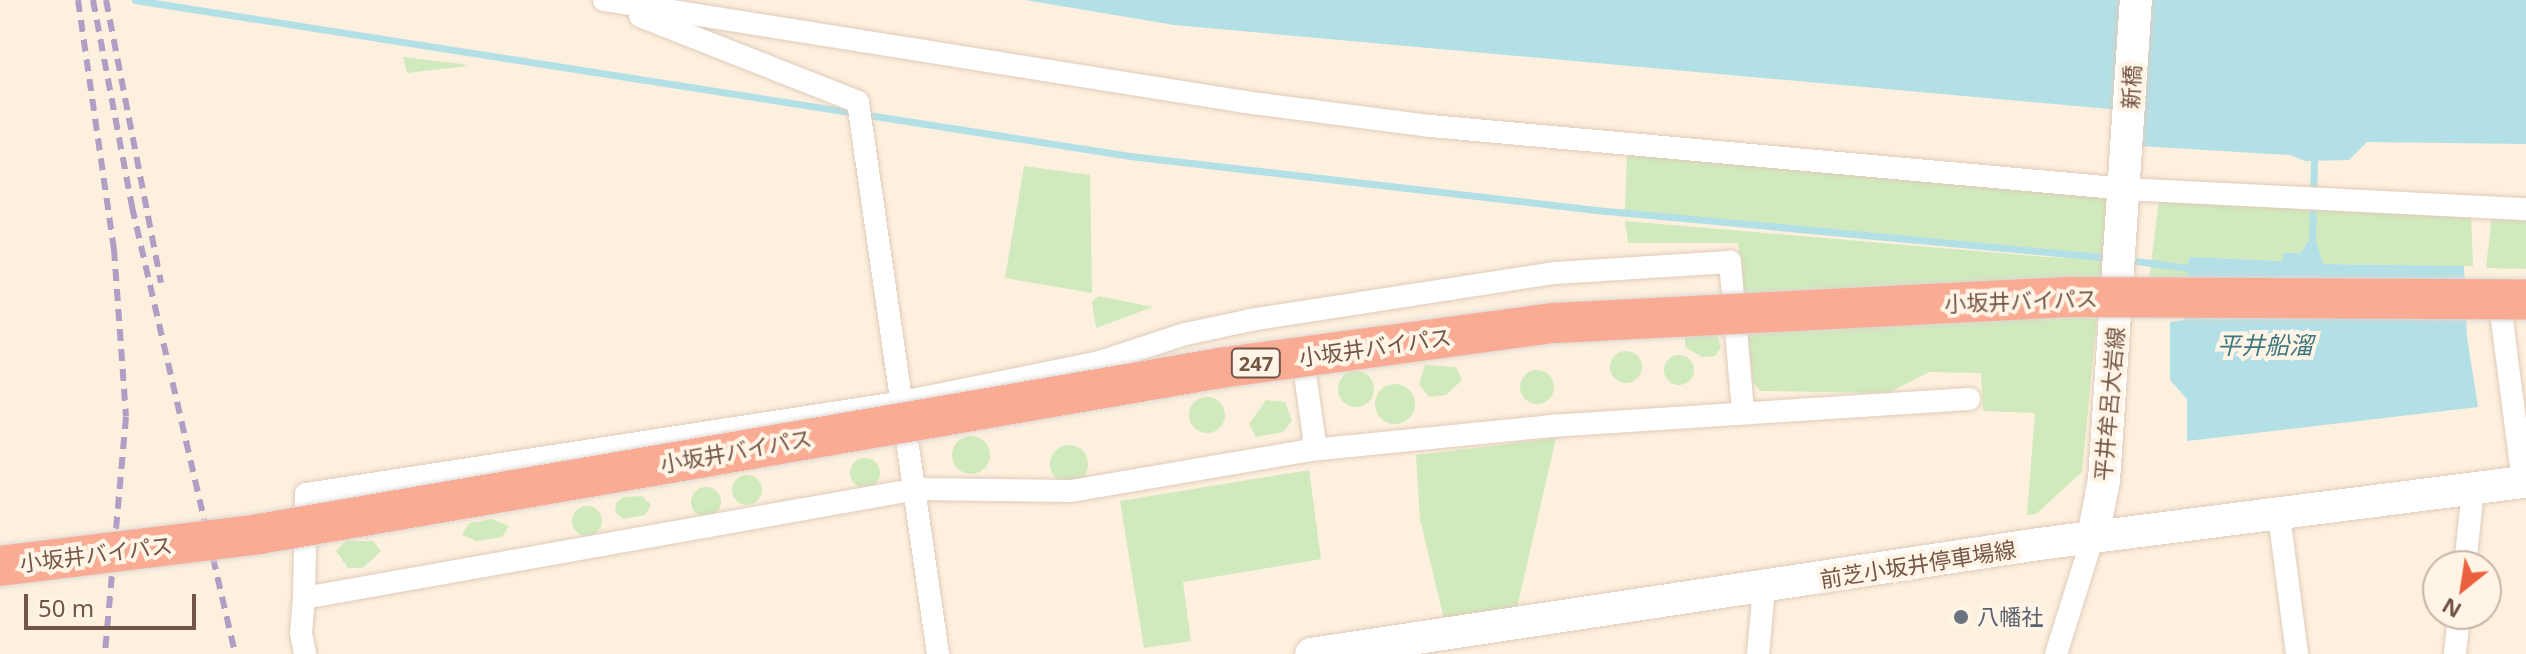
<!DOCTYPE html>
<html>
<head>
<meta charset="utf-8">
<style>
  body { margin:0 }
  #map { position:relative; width:2526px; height:654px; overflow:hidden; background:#fdf0de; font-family:"Noto Sans","Noto Sans JP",sans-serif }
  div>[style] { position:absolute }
  .green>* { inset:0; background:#d0eabd }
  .round { border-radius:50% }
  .water>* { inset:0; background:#b3e0e6 }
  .stream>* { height:7px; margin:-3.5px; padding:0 3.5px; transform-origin:3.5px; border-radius:3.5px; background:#b3e0e6 }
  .roads { filter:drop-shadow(0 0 2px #e0cbba) drop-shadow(0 0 2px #e0cbba) }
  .street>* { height:22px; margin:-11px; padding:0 11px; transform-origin:11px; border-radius:11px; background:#fff }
  .secondary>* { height:32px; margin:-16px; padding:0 16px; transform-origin:16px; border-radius:16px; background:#fff }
  .rail>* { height:6px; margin-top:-3px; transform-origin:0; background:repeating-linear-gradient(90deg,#b29ec5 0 12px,transparent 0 20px) }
  .bridges { filter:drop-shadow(0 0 2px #ddd6d3) drop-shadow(0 0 2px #ddd6d3) }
  .highway-bridge>* { height:40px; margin:-20px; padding:0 20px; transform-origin:20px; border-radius:20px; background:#f9ab93 }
  .dots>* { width:22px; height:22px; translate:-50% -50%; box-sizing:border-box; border:4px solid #fff4e5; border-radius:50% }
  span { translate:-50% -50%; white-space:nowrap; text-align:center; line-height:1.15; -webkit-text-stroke:8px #fff4e5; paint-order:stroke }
  .shield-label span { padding:2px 6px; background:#fff4e5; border:2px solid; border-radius:6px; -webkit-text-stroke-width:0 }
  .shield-label { font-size:20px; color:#735546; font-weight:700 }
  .street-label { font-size:22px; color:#735546 }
  .worship-label { font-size:22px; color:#5b616d }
  .left { translate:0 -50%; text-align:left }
  .water-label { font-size:24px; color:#3d7780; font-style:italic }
  .north { position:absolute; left:2422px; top:550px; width:80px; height:80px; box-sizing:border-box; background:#fff4e5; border:2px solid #c7b4a5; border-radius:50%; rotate:210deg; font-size:22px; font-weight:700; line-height:32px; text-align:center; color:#735546 }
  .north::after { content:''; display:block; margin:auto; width:28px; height:36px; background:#eb613f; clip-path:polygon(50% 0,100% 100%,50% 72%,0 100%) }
  .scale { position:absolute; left:24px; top:594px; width:172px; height:36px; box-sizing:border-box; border:4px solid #735546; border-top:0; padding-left:10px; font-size:24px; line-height:28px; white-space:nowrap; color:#735546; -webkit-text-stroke:6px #fff4e5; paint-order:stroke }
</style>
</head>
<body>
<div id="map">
  <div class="green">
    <i style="clip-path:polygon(403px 57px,462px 64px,468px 66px,407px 73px)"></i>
    <i style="clip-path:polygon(1627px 154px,2103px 196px,2108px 201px,2082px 472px,2036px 514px,2027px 515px,2035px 413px,1983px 411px,1981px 373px,1929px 372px,1888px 393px,1760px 391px,1753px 382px,1738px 243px,1628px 243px,1625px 221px,2046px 257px,2076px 258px,2076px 252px,1625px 210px)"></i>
    <i style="clip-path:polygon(1024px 166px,1090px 175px,1092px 293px,1005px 278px)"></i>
    <i style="clip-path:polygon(2159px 200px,2471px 214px,2473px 266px,2322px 264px,2317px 243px,2307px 242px,2301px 253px,2283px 261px,2190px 257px,2187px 281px,2149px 280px)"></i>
    <i style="clip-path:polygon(2492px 215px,2526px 217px,2526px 269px,2486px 268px)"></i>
    <i style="clip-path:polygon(1098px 296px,1153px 307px,1096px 328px,1092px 302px)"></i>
    <i style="clip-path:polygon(1685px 335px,1717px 335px,1721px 347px,1715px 356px,1702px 357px,1685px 347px)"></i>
    <i class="round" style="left:1610px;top:351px;width:32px;height:32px"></i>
    <i class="round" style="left:1664px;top:355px;width:30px;height:30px"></i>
    <i style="clip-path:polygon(1425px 365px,1456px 367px,1462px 380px,1446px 395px,1429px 397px,1419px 384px)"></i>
    <i class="round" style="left:1520px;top:370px;width:34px;height:34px"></i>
    <i class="round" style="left:1338px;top:371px;width:36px;height:36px"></i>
    <i class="round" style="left:1375px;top:384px;width:40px;height:40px"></i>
    <i class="round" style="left:1189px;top:397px;width:36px;height:36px"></i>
    <i style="clip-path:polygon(1266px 400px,1285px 402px,1292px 421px,1283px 432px,1256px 437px,1249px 424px)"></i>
    <i class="round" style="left:952px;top:436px;width:38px;height:38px"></i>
    <i style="clip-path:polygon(1556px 438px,1516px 612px,1445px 623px,1420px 519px,1416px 455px)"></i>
    <i class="round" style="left:1050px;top:445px;width:38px;height:38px"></i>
    <i class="round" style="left:850px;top:458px;width:30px;height:30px"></i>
    <i style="clip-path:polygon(1309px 470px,1321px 559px,1183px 582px,1191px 641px,1144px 648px,1120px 501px)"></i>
    <i class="round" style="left:732px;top:475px;width:30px;height:30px"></i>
    <i class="round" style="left:691px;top:487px;width:30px;height:30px"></i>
    <i style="clip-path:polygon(642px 496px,651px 505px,645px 515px,623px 519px,615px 512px,616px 503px,623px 497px)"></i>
    <i class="round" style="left:572px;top:506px;width:30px;height:30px"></i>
    <i style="clip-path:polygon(492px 519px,509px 526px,502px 537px,476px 541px,462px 535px,469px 523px)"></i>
    <i style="clip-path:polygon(346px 541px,373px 541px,381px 551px,363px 568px,348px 568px,336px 551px)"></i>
  </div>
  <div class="water">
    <i style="clip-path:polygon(1025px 0,2526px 0,2526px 144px,2367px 142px,2349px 160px,2305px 161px,2290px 155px,2140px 146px,2142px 112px,1174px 25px)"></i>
    <i style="clip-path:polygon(2307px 242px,2317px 243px,2323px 264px,2464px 266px,2467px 337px,2478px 407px,2187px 441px,2187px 399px,2170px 380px,2170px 322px,2184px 320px,2189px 257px,2283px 261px,2283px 253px,2301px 253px)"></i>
  </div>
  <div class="stream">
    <i style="left:135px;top:0;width:1007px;rotate:8.91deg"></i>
    <i style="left:1130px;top:156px;width:480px;rotate:6.6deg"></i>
    <i style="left:1607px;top:211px;width:507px;rotate:5.32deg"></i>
    <i style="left:2312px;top:243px;width:82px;rotate:-88.6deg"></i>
    <i style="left:2128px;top:260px;width:62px;rotate:7.5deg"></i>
  </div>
  <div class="roads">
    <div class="street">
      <i style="left:604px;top:0;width:649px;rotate:9.04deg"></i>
      <i style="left:1245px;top:102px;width:188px;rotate:7.4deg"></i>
      <i style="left:1431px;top:126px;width:698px;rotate:5.18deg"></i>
      <i style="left:2126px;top:189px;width:400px;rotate:2.9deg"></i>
      <i style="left:640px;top:16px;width:234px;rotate:21.5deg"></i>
      <i style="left:858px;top:102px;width:558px;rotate:81.75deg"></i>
      <i style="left:2502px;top:320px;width:163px;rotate:82.6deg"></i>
      <i style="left:1305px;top:374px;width:64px;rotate:81.9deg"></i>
      <i style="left:1314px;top:437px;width:13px;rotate:103deg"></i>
      <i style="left:1743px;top:411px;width:150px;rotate:-95deg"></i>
      <i style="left:1730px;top:262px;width:176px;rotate:176.4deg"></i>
      <i style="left:1554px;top:273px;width:307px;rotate:171.2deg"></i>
      <i style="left:1251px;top:320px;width:67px;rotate:168deg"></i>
      <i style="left:1185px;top:334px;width:89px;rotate:161.8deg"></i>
      <i style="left:1100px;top:362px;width:200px;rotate:168.5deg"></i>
      <i style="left:904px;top:402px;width:605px;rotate:171.25deg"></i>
      <i style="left:306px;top:494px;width:104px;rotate:91.1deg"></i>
      <i style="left:304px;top:598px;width:623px;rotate:-10.08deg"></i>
      <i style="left:917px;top:489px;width:154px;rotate:0.7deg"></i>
      <i style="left:1071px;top:491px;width:243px;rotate:-9.7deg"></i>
      <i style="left:1311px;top:450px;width:240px;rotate:-5.7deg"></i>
      <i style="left:1550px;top:426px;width:420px;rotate:-3.7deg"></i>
      <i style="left:2279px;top:515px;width:140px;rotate:82.6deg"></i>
      <i style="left:2465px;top:566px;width:77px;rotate:-84.1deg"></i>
      <i style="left:304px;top:598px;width:35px;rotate:95deg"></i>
      <i style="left:301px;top:633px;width:21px;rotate:79deg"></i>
      <i style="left:1758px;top:654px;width:65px;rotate:-84.7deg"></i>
      <i style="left:2056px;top:654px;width:123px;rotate:-72.5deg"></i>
      <i style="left:2455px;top:654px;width:40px;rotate:-84.3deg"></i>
    </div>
    <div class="secondary">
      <i style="left:2093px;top:537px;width:58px;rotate:-79.1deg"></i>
      <i style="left:2104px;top:480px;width:481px;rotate:-86.2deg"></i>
      <i style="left:1311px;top:654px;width:736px;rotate:-8.59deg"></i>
      <i style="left:2039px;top:544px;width:491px;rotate:-7.3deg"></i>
    </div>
  </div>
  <div class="rail">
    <i style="left:78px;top:0;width:252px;rotate:81.8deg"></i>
    <i style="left:114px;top:249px;width:168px;rotate:85.9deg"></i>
    <i style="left:126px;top:417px;width:238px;rotate:95.1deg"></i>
    <i style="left:93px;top:0;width:211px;rotate:79.3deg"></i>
    <i style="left:132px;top:207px;width:459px;rotate:77deg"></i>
    <i style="left:106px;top:0;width:288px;rotate:79deg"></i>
  </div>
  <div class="bridges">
    <div class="highway-bridge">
      <i style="left:0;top:566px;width:261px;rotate:-7deg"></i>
      <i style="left:259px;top:534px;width:975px;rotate:-9.8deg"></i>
      <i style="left:1220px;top:368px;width:338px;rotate:-7.7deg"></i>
      <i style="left:1555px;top:323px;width:514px;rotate:-2.9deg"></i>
      <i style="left:2068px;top:297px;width:458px;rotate:0.3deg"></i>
    </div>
  </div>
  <div class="dots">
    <i style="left:1961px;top:617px;background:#6b7280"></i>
  </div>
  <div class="shield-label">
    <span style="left:1256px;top:363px">247</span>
  </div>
  <div class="street-label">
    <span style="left:2131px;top:87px;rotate:-87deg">新橋</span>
    <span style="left:2021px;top:301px;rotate:-2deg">小坂井バイパス</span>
    <span style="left:1375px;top:347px;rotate:-8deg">小坂井バイパス</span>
    <span style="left:2109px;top:404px;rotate:-85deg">平井牟呂大岩線</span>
    <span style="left:736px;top:451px;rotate:-10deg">小坂井バイパス</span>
    <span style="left:96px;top:554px;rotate:-7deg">小坂井バイパス</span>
    <span style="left:1918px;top:564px;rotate:-9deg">前芝小坂井停車場線</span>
  </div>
  <div class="worship-label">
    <span class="left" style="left:1977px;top:617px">八幡社</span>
  </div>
  <div class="water-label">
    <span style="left:2265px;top:345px">平井船溜</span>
  </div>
  <div class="north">N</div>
  <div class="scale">50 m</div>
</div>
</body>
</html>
